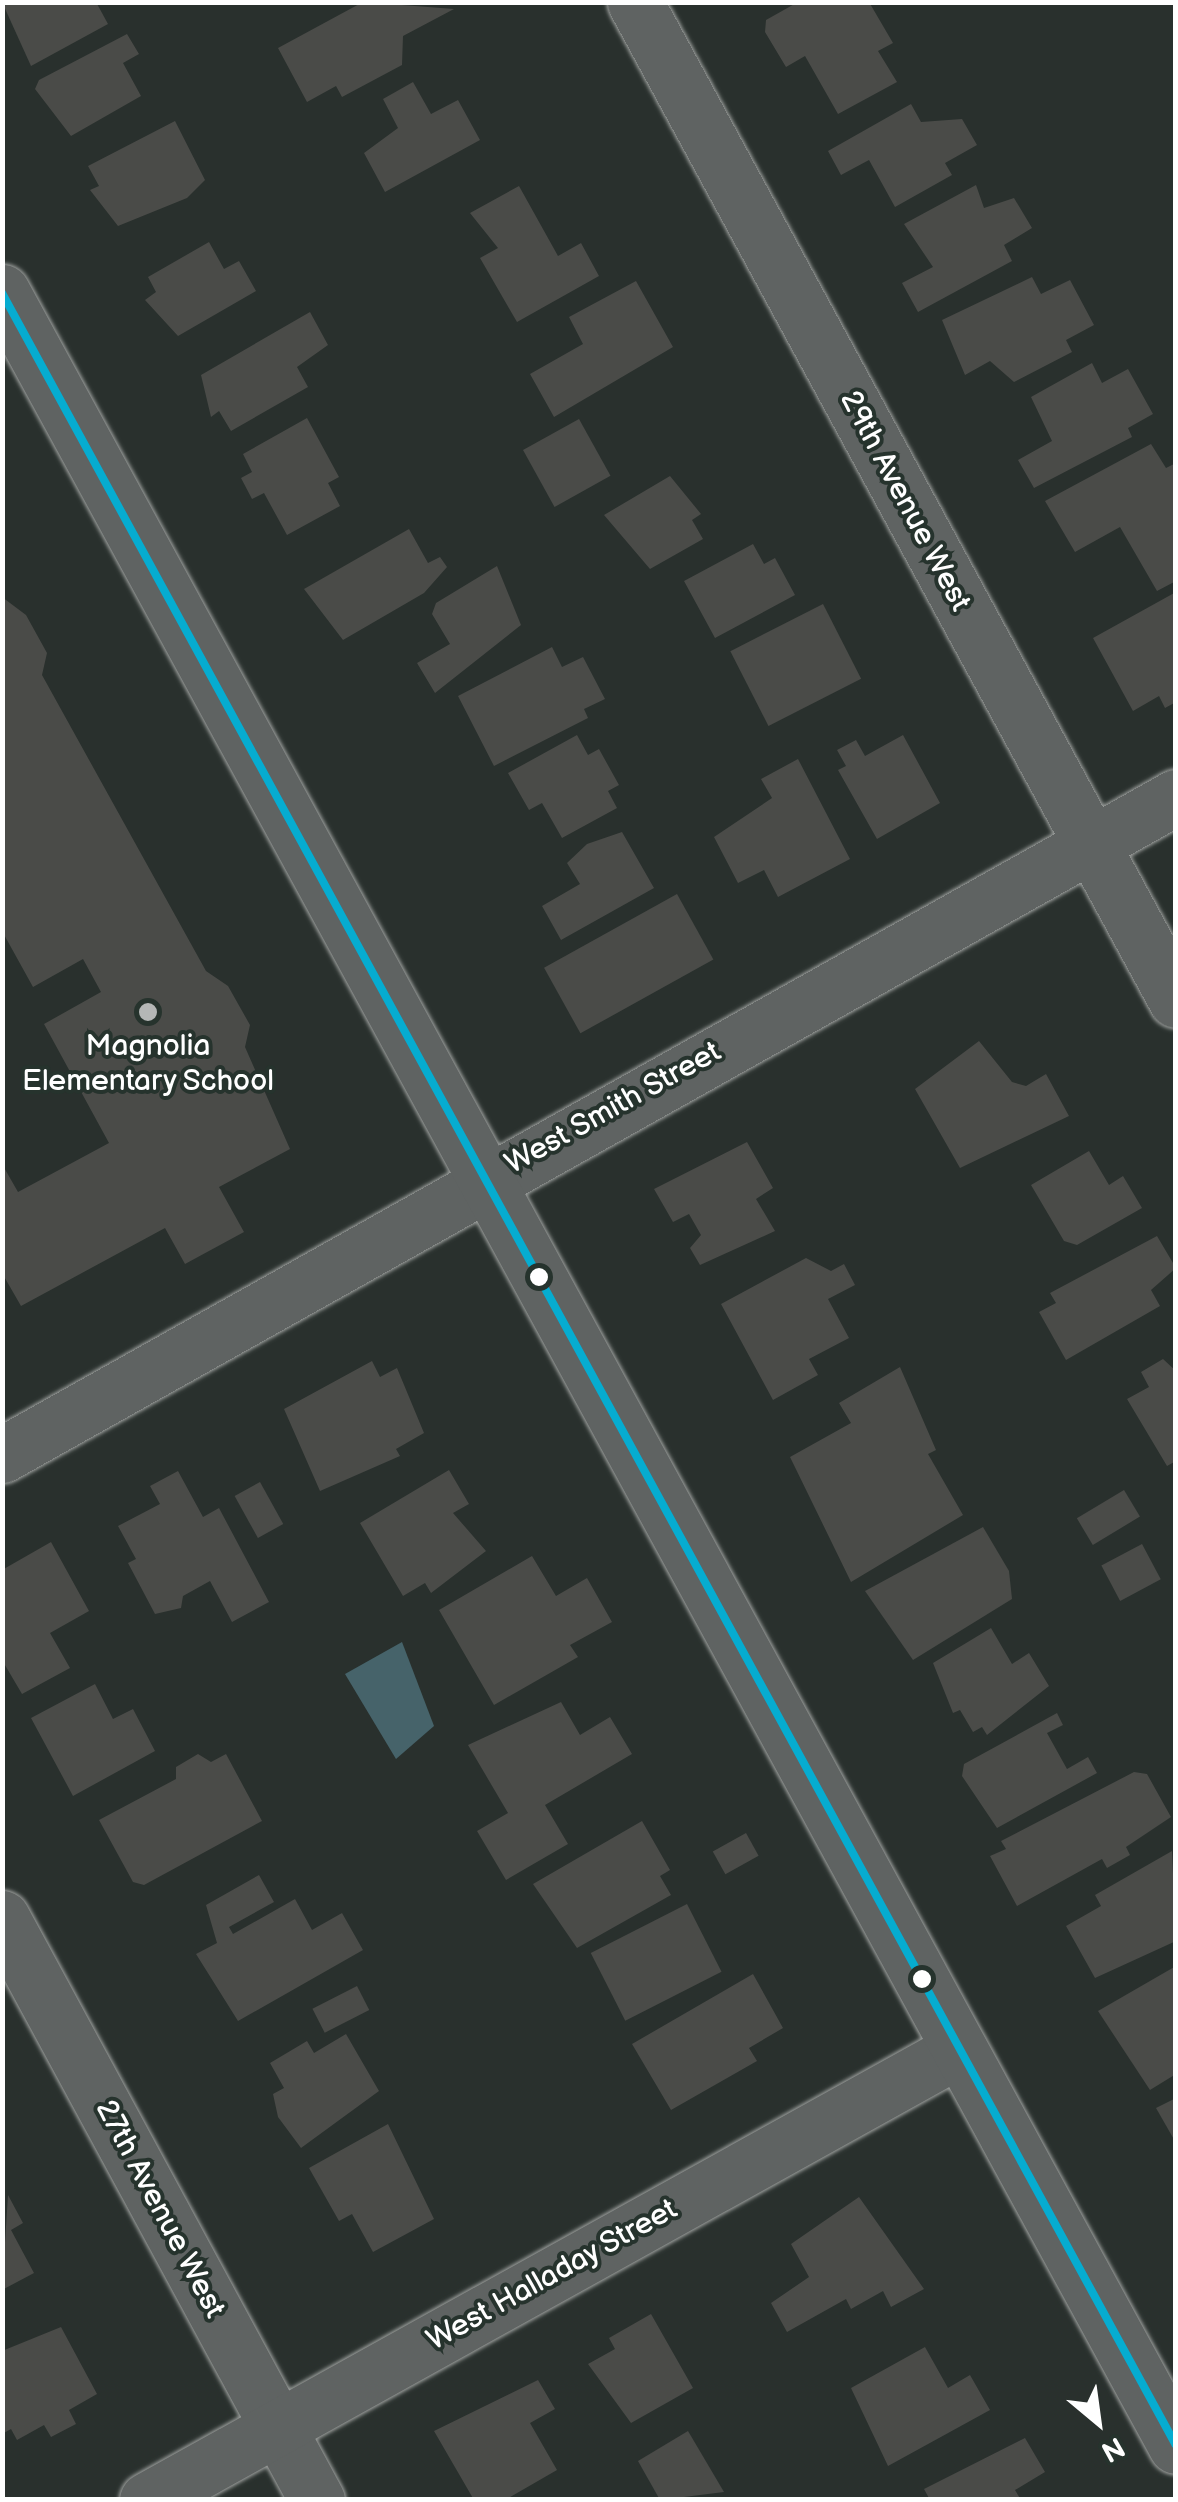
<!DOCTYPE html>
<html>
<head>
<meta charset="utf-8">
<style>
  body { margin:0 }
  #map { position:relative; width:1178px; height:2502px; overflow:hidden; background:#29302d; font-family:"Balsamiq Sans",sans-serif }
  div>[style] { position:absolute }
  .water>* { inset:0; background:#46636a }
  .building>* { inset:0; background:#4a4b48; transform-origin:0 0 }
  .roads { filter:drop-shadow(0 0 2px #9fa2a0) drop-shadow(0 0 2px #9fa2a0) }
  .street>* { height:55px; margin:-27.5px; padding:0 27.5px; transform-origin:27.5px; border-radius:27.5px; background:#5f6362 }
  .secondary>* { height:55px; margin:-27.5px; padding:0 27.5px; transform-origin:27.5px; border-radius:27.5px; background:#5f6362 }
  .bus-1>* { height:8px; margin:-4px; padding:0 4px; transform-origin:4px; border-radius:4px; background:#06acd0 }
  .dots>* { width:28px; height:28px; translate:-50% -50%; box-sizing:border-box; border:5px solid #26332d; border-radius:50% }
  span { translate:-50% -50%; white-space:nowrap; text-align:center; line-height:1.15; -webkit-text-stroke:8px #26332d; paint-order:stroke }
  .street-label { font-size:30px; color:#fff }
  .poi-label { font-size:30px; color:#fff }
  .frame { position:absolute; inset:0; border:5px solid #fff; pointer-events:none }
  .north { position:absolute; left:1048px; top:2372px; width:100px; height:100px; -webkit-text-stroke:8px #26332d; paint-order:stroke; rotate:151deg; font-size:28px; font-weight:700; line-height:40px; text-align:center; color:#fff }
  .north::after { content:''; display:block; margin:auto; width:35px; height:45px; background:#fff; clip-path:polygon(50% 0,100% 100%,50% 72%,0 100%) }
</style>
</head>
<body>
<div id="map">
  <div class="water">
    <i style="clip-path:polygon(402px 1642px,434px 1726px,396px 1759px,345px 1674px)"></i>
  </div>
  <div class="building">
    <i style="clip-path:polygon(2px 2px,96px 2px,108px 24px,31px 66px)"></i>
    <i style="clip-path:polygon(363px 2px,454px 9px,403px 36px,402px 65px,342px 97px,336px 86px,307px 102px,278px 48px)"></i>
    <i style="clip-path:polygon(798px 2px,869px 2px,893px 43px,878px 51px,897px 82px,838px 114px,805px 56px,786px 67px,765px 32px,766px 20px)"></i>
    <i style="clip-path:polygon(127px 34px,139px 54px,123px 63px,141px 96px,71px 136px,35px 89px,39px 80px)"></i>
    <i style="clip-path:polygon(413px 82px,431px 114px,458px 100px,480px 140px,385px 192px,364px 153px,398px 128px,383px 99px)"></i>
    <i style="clip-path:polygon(911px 104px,921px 122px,962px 119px,977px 145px,945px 163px,952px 175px,895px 207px,869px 160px,841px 175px,828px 151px)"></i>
    <i style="clip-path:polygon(175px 121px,205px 180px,187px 198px,118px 226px,90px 190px,99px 186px,88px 166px)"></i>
    <i style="clip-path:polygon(976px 185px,984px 208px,1014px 198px,1032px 228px,1004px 245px,1012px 261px,918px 312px,902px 283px,933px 267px,904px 224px)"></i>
    <i style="clip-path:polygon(519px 186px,558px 256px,581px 243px,599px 276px,517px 322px,480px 258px,498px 248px,470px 213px)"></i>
    <i style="clip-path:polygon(209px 242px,224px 269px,239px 261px,256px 291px,178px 336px,145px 300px,156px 292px,148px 277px)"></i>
    <i style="clip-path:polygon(1032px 277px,1041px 294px,1070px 280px,1094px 325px,1066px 340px,1072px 352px,1014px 382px,990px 361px,965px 375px,942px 320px)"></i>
    <i style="clip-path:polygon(636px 281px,673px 347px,554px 417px,530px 374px,583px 344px,569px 317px)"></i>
    <i style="clip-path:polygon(310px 312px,328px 345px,297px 367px,308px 387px,231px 431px,219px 411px,211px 417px,201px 375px)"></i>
    <i style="clip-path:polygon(1092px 363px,1102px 383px,1128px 369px,1153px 414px,1128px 428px,1132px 437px,1034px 488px,1018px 460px,1052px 441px,1031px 397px)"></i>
    <i style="clip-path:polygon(307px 418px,339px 477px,328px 483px,340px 506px,287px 535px,264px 493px,252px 499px,241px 478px,252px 472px,243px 454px)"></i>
    <i style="left:579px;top:419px;width:65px;height:64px;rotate:61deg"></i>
    <i style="clip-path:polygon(1151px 444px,1166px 468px,1176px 463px,1176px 581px,1157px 591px,1120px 527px,1075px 552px,1045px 501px)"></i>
    <i style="clip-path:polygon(670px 476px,701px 514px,692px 520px,703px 539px,650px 569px,604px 515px)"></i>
    <i style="clip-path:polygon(409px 529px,428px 563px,440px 557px,447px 567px,424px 593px,343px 640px,304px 589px)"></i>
    <i style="clip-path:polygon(753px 544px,764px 564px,775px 558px,795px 595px,715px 638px,684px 581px)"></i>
    <i style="clip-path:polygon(497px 566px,521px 625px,435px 693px,417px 663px,450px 644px,432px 614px,436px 603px)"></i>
    <i style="clip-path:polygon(1176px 592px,1176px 702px,1165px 708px,1159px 696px,1133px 711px,1093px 638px)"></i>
    <i style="clip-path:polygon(2px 597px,26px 615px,47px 653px,42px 675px,206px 971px,228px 986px,250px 1025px,245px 1047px,290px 1149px,219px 1187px,244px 1232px,185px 1264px,165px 1228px,21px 1306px,2px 1273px,2px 1164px,18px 1192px,109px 1143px,44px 1024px,101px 992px,83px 959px,33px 987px,2px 931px)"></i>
    <i style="left:823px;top:604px;width:84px;height:104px;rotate:63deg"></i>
    <i style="clip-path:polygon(552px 647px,562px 667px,583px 657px,605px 699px,584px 709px,588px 718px,494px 766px,458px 696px)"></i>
    <i style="clip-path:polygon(577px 735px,588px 755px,599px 749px,619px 785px,608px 791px,617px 808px,562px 838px,542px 803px,529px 810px,508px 773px)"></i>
    <i style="clip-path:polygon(903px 735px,940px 803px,877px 839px,838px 770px,846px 766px,837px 750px,856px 740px,865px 756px)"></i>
    <i style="clip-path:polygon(798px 759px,850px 859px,778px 897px,764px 870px,738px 883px,714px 837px,772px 798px,761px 779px)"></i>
    <i style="clip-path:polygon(622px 832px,654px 888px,561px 940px,542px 906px,580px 884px,567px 863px,587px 844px)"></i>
    <i style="left:677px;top:894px;width:75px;height:152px;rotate:61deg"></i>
    <i style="clip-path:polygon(979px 1041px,1012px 1082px,1026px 1086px,1046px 1074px,1069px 1116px,960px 1168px,915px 1089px)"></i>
    <i style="clip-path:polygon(747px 1142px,773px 1188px,756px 1199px,775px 1231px,700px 1265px,690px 1248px,701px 1235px,689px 1214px,673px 1222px,654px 1189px)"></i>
    <i style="clip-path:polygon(1089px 1151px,1109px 1185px,1123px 1176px,1142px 1208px,1077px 1245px,1064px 1241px,1031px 1185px)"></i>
    <i style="clip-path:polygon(1157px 1236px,1176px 1268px,1151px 1290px,1160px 1306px,1066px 1360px,1039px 1312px,1056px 1303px,1050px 1293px)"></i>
    <i style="clip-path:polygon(806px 1258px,831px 1271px,844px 1264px,855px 1285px,828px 1299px,849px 1338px,809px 1359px,818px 1375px,773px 1400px,721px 1304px)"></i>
    <i style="clip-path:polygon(1163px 1359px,1176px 1371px,1176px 1461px,1167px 1466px,1127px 1399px,1149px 1387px,1141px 1372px)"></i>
    <i style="clip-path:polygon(372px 1361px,380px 1377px,397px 1368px,424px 1433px,396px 1449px,400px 1456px,320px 1491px,284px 1409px)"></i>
    <i style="clip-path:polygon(900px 1367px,936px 1450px,928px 1454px,963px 1515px,851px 1582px,790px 1457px,851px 1423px,839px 1403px)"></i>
    <i style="clip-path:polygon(449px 1470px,469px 1504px,453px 1513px,486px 1551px,431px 1593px,425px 1583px,403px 1596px,360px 1523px)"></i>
    <i style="clip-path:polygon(178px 1471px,203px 1517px,219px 1508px,269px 1602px,232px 1622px,210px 1581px,183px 1596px,181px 1608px,155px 1614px,128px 1563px,136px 1559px,118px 1526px,160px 1504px,150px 1486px)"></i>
    <i style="left:260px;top:1482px;width:48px;height:29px;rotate:61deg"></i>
    <i style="left:1124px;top:1490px;width:31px;height:55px;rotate:59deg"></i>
    <i style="clip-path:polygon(983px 1527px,1009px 1571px,1012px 1599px,913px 1660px,865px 1591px)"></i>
    <i style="clip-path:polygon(51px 1542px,89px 1611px,50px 1633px,70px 1668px,22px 1694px,2px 1660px,2px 1570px)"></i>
    <i style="left:1142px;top:1544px;width:40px;height:46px;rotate:62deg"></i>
    <i style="clip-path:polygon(532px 1556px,556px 1596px,587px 1578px,612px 1622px,570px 1645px,578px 1657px,494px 1705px,439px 1610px)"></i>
    <i style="clip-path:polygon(991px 1628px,1012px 1664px,1029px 1653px,1049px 1686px,987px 1735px,982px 1727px,973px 1732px,960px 1710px,953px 1713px,933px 1663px)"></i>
    <i style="clip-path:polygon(95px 1684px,113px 1719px,133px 1709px,155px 1751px,73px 1796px,31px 1718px)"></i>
    <i style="clip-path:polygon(561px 1702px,580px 1735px,610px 1717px,632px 1754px,545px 1805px,568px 1844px,506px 1880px,477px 1831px,508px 1813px,468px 1745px)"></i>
    <i style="clip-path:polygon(1057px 1713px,1063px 1725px,1047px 1733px,1067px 1769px,1088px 1757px,1097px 1773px,997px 1828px,962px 1776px,964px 1764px)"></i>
    <i style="clip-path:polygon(198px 1754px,211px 1762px,226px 1754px,262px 1821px,144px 1885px,133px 1882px,99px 1820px,176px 1779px,176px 1767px)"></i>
    <i style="clip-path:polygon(1134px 1772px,1147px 1774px,1171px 1817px,1126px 1847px,1130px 1855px,1107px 1868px,1102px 1859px,1017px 1906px,990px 1856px,1006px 1849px,1001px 1841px)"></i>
    <i style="clip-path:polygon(642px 1821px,670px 1870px,660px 1876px,671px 1895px,577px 1948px,533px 1884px)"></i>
    <i style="left:746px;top:1833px;width:26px;height:38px;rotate:61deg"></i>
    <i style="clip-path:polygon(1172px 1851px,1176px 1941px,1095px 1978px,1066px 1926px,1101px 1906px,1095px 1895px)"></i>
    <i style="clip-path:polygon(259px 1875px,274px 1902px,229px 1927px,233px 1934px,295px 1899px,312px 1930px,342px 1913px,363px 1950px,238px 2021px,196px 1954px,217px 1943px,206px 1905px)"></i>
    <i style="left:687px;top:1904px;width:76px;height:108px;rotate:63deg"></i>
    <i style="clip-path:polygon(1176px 1966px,1176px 2074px,1150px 2090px,1098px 2011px)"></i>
    <i style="clip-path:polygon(753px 1974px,783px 2028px,749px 2048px,757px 2061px,671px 2110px,632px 2044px)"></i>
    <i style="left:357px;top:1986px;width:27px;height:50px;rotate:63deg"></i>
    <i style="clip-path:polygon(346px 2034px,379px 2091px,301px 2148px,278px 2117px,273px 2094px,284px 2088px,270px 2063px,307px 2041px,314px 2053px)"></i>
    <i style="clip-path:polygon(1176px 2098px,1176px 2143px,1156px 2108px)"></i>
    <i style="clip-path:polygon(388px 2124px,434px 2219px,373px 2252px,352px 2214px,339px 2221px,309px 2168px)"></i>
    <i style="clip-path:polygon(8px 2195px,23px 2223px,11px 2230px,34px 2273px,2px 2290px)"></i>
    <i style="clip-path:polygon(859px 2197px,924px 2289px,891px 2307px,883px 2291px,851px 2309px,846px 2299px,787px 2332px,771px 2303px,809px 2277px,791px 2244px)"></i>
    <i style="clip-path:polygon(651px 2314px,693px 2388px,631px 2423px,588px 2364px,615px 2349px,609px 2338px)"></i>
    <i style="clip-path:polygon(61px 2327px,97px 2394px,69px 2410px,76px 2424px,51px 2437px,44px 2425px,17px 2440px,11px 2429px,2px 2434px,2px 2351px)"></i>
    <i style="clip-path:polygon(925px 2347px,948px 2388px,970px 2375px,990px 2410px,888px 2466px,851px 2388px)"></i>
    <i style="clip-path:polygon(538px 2380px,555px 2409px,530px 2423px,557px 2470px,505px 2500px,474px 2500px,434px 2431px)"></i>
    <i style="clip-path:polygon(688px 2431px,724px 2492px,660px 2500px,638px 2461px)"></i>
    <i style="clip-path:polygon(1025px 2438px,1045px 2472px,1015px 2490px,1021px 2500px,930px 2500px,924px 2489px)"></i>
  </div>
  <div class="roads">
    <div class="street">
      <i style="left:635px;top:2px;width:1135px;rotate:61.54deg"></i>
      <i style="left:2px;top:1455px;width:1346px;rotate:-29.27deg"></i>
      <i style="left:2px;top:1918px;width:662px;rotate:61.58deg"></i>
      <i style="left:147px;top:2500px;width:927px;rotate:-29.02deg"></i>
    </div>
    <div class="secondary">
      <i style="left:2px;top:292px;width:2453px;rotate:61.41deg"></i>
    </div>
  </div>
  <div class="bus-1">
    <i style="left:2px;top:293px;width:2451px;rotate:61.39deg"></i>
  </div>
  <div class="dots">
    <i style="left:148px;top:1012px;background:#b4b7b6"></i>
    <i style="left:539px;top:1277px;background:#fff"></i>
    <i style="left:922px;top:1979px;background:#fff"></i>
  </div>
  <div class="street-label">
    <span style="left:905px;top:501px;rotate:62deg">29th Avenue West</span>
    <span style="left:613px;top:1108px;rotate:-29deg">West Smith Street</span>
    <span style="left:160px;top:2209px;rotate:62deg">27th Avenue West</span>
    <span style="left:552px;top:2275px;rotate:-29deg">West Halladay Street</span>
  </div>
  <div class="poi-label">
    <span style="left:148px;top:1063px">Magnolia<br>Elementary School</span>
  </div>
  <div class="frame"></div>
  <div class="north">N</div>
</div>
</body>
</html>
